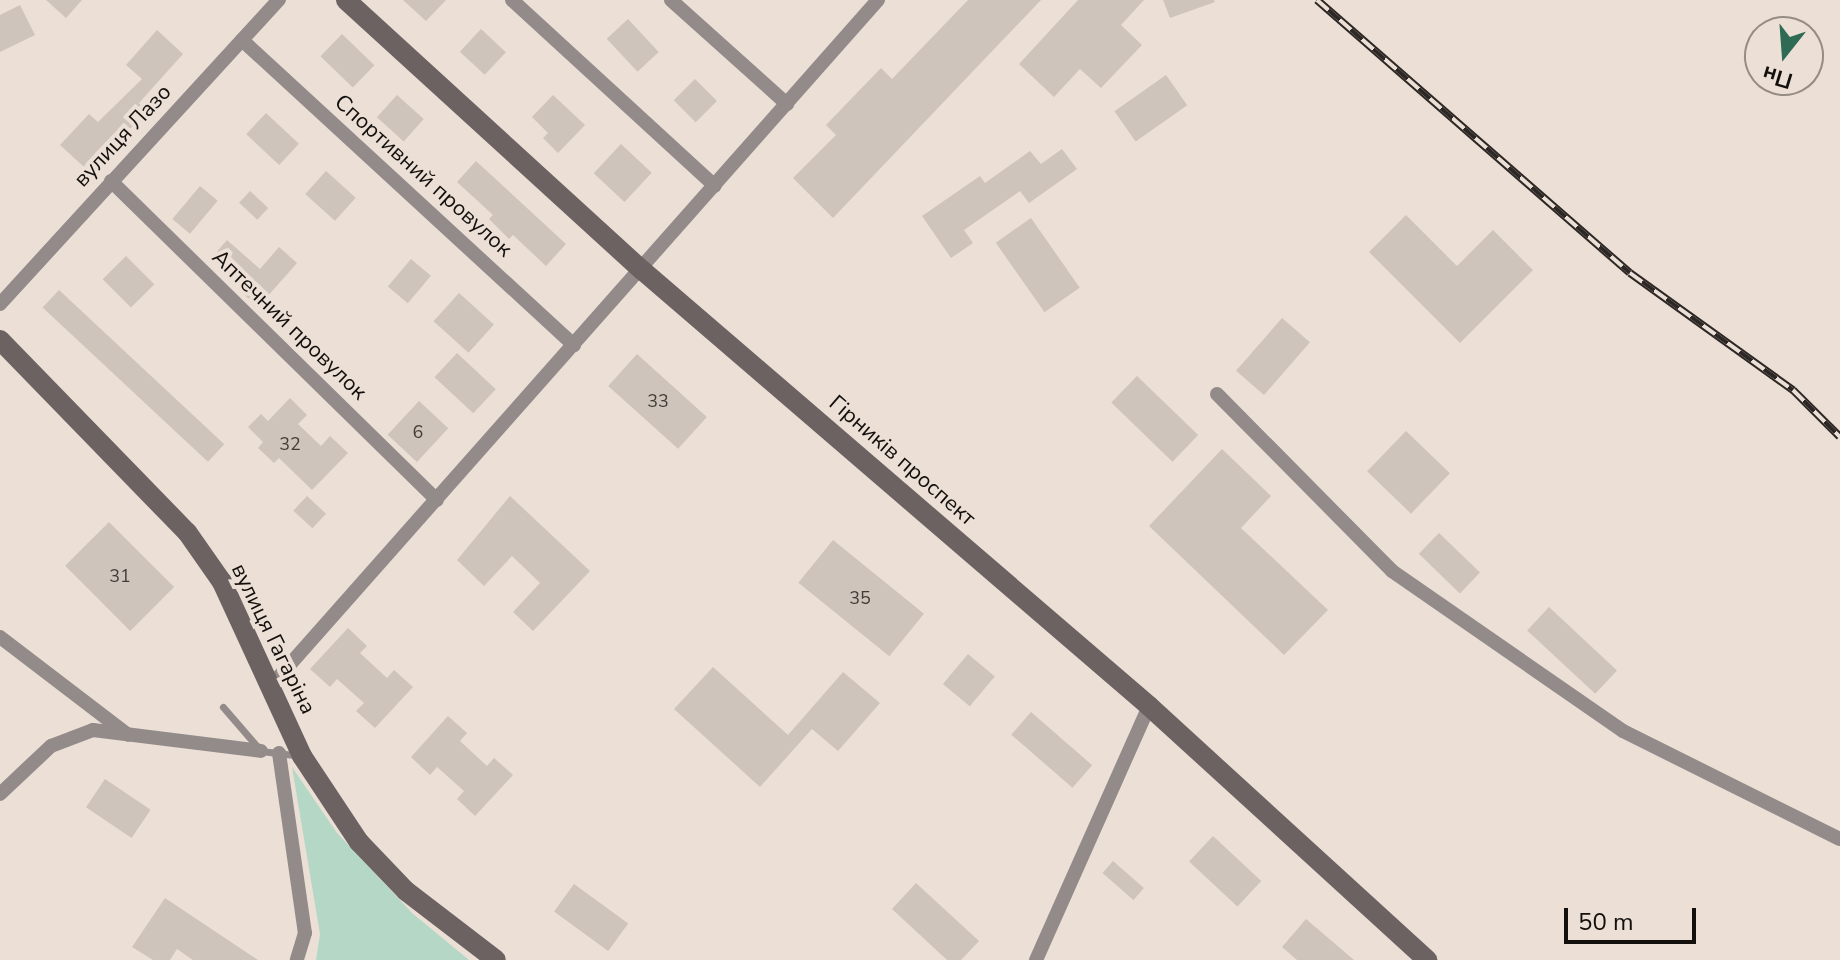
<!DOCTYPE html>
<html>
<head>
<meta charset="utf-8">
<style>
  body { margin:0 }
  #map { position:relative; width:1840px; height:960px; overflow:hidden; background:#ebdfd6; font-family:"Nunito Sans",sans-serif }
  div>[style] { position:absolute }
  .green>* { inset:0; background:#b5d7c6 }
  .building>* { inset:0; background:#cfc4bb; transform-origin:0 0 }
  .lane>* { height:7px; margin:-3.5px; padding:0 3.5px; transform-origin:3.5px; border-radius:3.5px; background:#928b8a }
  .street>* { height:14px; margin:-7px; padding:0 7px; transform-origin:7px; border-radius:7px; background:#928b8a }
  .secondary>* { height:20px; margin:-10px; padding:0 10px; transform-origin:10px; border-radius:10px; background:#6c6261 }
  .rail>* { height:8px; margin-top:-4px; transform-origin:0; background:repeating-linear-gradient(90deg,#ebdfd6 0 15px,#2d2825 0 30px); box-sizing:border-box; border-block:2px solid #2d2825 }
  span { translate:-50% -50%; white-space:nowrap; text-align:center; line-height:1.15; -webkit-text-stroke:8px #ebdfd6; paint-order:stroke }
  .number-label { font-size:18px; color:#423c38 }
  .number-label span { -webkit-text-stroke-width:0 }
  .street-label { font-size:22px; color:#130f0c }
  .north { position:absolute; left:1744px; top:16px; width:80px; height:80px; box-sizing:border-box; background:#ebdfd6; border:2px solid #958c85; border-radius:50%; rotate:197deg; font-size:22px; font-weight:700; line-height:32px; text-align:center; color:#130f0c }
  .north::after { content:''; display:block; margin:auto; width:28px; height:36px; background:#2f6a54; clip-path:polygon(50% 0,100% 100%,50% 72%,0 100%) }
  .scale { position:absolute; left:1564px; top:908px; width:132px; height:36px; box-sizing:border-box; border:4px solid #130f0c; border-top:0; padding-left:10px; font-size:24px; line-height:28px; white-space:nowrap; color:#130f0c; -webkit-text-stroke:6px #ebdfd6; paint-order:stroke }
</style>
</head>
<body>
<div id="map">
  <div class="green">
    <i style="clip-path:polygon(292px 767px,337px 833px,412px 913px,469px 960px,316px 960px,320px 934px)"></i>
  </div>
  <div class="building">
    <i style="clip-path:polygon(46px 0,82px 0,66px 18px)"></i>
    <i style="clip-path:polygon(403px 0,446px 0,426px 21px)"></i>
    <i style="clip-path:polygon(968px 0,1041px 0,833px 218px,793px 178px,836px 135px,826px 125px,881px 68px,892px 79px)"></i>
    <i style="clip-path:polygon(1078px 0,1144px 0,1121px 25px,1142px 45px,1101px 88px,1080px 69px,1054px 97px,1019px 64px)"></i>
    <i style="clip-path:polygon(1163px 0,1214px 0,1215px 2px,1170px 18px)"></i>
    <i style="clip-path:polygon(20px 5px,35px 35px,0 52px,0 15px)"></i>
    <i style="left:628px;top:19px;width:45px;height:29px;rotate:47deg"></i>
    <i style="left:481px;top:29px;width:34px;height:31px;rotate:43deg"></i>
    <i style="clip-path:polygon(157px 30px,183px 54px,139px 103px,147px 112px,127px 132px,122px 126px,84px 167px,60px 145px,89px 114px,98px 122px,142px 79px,126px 65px)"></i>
    <i style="left:342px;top:34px;width:45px;height:31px;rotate:44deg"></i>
    <i style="left:1166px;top:75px;width:37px;height:63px;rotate:55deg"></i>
    <i style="left:695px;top:79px;width:31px;height:30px;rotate:45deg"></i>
    <i style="left:397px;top:95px;width:36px;height:30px;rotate:42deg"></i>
    <i style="clip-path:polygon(553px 95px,585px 125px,558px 153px,543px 138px,548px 133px,532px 117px)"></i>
    <i style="left:266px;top:113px;width:45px;height:29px;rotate:43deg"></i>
    <i style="left:621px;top:144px;width:42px;height:40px;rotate:43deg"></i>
    <i style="clip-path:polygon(1062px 149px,1077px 169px,1029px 203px,1020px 191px,964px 230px,973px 243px,951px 258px,922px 216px,980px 176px,985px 183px,1030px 151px,1041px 164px)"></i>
    <i style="clip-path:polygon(476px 161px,566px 244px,546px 266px,513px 235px,509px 239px,489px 219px,493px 215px,457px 182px)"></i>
    <i style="left:326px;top:171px;width:40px;height:31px;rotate:42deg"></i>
    <i style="left:200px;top:186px;width:23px;height:43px;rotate:40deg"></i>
    <i style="left:250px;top:191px;width:25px;height:16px;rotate:43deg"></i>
    <i style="clip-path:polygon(1406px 215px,1457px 266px,1493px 230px,1533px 270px,1460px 343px,1369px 252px)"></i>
    <i style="left:1031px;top:218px;width:85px;height:43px;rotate:55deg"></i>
    <i style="clip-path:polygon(227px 240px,260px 269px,279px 247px,297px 263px,258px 307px,240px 291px,247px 283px,214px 255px)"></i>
    <i style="left:126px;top:256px;width:40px;height:33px;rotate:45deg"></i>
    <i style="left:411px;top:259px;width:26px;height:36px;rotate:40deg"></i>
    <i style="left:59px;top:290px;width:226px;height:24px;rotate:43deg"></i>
    <i style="left:459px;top:293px;width:47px;height:38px;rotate:42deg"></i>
    <i style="left:1282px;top:318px;width:37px;height:70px;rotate:41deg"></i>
    <i style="left:457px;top:353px;width:53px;height:33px;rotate:43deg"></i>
    <i style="left:637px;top:354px;width:94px;height:43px;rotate:42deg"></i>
    <i style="left:1137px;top:376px;width:85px;height:37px;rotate:44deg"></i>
    <i style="clip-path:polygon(290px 398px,307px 415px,298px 424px,321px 446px,330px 436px,348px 453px,312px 490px,279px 458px,274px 463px,258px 448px,263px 442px,248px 427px,261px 414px,268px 421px)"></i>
    <i style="left:419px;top:401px;width:40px;height:46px;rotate:43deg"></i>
    <i style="left:1406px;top:431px;width:61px;height:56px;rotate:44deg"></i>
    <i style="clip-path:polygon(1222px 449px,1271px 496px,1241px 528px,1328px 610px,1284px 655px,1149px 526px)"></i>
    <i style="left:307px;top:496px;width:26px;height:20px;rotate:43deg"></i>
    <i style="clip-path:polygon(510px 496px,590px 571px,533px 631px,513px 612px,540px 583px,512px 556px,484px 586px,457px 560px)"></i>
    <i style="left:109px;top:522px;width:92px;height:62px;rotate:45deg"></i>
    <i style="left:1439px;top:533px;width:57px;height:29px;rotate:44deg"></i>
    <i style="left:833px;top:540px;width:117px;height:55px;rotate:39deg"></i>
    <i style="left:1549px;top:607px;width:93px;height:32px;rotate:43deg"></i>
    <i style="clip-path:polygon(348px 628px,367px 646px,360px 653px,387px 678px,394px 670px,413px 687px,375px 728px,356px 711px,364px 703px,337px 679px,330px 687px,310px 669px)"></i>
    <i style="left:968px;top:654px;width:35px;height:39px;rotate:40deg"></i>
    <i style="clip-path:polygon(713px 667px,788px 735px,843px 672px,880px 703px,838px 751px,812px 729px,760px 787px,674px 709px)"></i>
    <i style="left:1031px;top:712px;width:81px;height:30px;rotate:41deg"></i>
    <i style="clip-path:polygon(448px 716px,467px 733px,460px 741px,487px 766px,494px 758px,513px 775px,475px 816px,457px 799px,464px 791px,437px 767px,430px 775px,411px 757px)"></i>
    <i style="left:105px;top:779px;width:55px;height:34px;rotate:34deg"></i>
    <i style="left:1213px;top:836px;width:66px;height:35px;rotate:43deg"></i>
    <i style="left:1113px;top:861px;width:41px;height:16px;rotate:41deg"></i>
    <i style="clip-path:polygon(916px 883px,979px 941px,961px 960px,947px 960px,892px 909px)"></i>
    <i style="left:574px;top:884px;width:67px;height:34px;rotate:36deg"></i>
    <i style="clip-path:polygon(165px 898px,258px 960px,193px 960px,177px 949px,170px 960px,153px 960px,132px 947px)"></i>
    <i style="clip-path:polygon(1306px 919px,1354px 960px,1297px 960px,1282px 947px)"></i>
  </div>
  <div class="lane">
    <i style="left:223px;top:707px;width:58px;rotate:49.2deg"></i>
    <i style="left:261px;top:751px;width:38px;rotate:7deg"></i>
  </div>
  <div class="street">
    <i style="left:512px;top:0;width:275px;rotate:42.5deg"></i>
    <i style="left:671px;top:0;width:156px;rotate:41.9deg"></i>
    <i style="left:242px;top:40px;width:451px;rotate:42.6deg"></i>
    <i style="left:111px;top:181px;width:456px;rotate:44.4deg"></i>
    <i style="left:0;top:304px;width:413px;rotate:-47.5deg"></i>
    <i style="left:1217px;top:394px;width:249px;rotate:45.3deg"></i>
    <i style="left:1392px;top:571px;width:281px;rotate:34.7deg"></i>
    <i style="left:1623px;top:731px;width:242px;rotate:26.5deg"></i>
    <i style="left:0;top:637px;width:161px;rotate:37.4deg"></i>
    <i style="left:269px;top:688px;width:919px;rotate:-48.49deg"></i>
    <i style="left:279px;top:753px;width:182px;rotate:81.8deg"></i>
    <i style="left:305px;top:933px;width:28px;rotate:107deg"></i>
    <i style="left:0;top:794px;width:70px;rotate:-43.3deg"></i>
    <i style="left:51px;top:746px;width:45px;rotate:-20.9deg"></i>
    <i style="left:93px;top:730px;width:169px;rotate:7.1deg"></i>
    <i style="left:1036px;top:960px;width:278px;rotate:-66deg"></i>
  </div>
  <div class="secondary">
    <i style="left:346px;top:0;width:401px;rotate:42.4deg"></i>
    <i style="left:642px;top:270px;width:669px;rotate:40.69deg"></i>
    <i style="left:1149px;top:706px;width:377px;rotate:42.4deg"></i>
    <i style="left:0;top:340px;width:268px;rotate:45.8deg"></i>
    <i style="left:187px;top:532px;width:61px;rotate:55deg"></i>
    <i style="left:222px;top:582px;width:192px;rotate:65.3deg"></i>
    <i style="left:302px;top:756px;width:103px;rotate:56.5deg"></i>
    <i style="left:359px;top:842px;width:68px;rotate:46.2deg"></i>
    <i style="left:406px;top:891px;width:113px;rotate:37.5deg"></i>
  </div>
  <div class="rail">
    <i style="left:1317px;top:0;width:415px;rotate:41.1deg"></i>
    <i style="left:1630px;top:273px;width:201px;rotate:35.7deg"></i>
    <i style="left:1793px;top:390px;width:66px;rotate:45deg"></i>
  </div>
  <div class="number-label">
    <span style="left:658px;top:401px">33</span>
    <span style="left:418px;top:432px">6</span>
    <span style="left:290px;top:444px">32</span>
    <span style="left:120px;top:576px">31</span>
    <span style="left:860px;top:598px">35</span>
  </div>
  <div class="street-label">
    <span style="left:123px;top:136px;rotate:-47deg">вулиця Лазо</span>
    <span style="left:423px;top:176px;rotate:42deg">Спортивний провулок</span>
    <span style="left:289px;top:325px;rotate:44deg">Аптечний провулок</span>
    <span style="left:902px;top:461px;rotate:41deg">Гірників проспект</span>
    <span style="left:273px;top:639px;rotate:64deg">вулиця Гагаріна</span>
  </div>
  <div class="north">Пн</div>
  <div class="scale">50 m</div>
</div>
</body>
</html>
